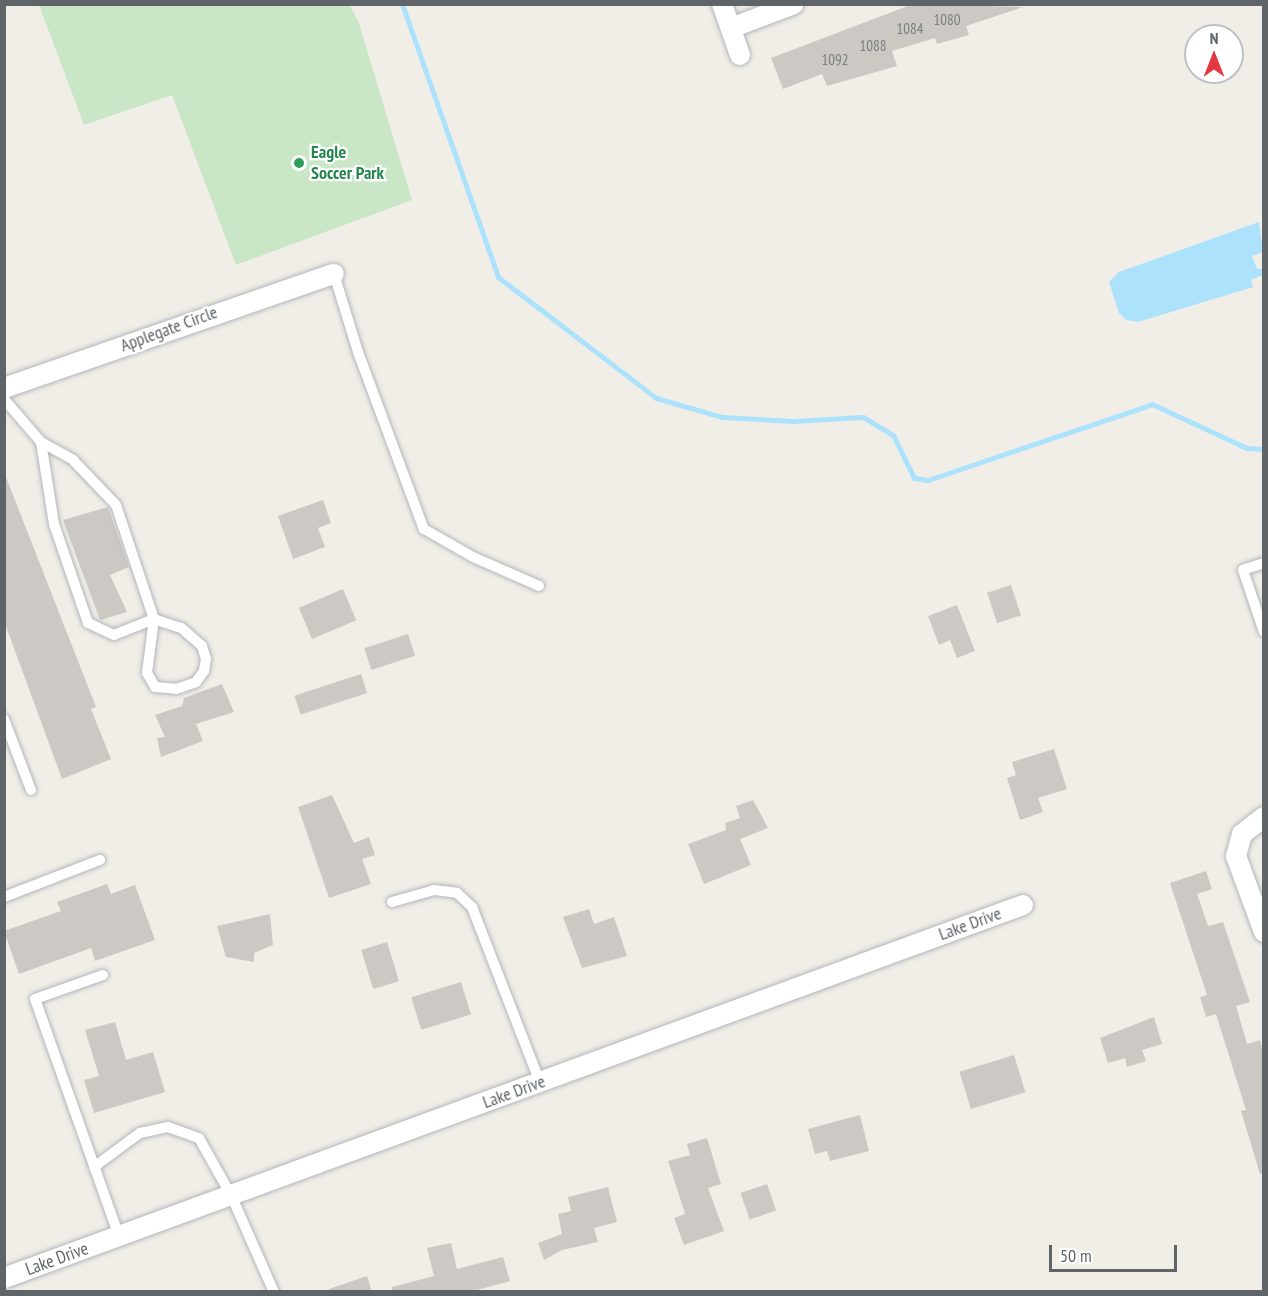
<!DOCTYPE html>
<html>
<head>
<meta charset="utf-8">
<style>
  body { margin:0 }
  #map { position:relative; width:1268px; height:1296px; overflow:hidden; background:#f1eee8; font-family:"PT Sans Narrow",sans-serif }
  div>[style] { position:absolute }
  .green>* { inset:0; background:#c9e7c6 }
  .water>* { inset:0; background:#ace2fc }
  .stream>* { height:5px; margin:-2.5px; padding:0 2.5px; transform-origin:2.5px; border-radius:2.5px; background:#ace2fc }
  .building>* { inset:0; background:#ccc9c5; transform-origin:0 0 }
  .roads { filter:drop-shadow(0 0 2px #b3b6ba) drop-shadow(0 0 2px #b3b6ba) }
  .service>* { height:10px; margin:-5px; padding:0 5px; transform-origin:5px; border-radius:5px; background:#fff }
  .minor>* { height:20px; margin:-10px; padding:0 10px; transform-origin:10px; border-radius:10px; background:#fff }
  .dots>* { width:16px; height:16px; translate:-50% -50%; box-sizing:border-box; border:3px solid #fff; border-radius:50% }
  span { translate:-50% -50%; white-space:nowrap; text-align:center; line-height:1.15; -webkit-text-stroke:4.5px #fff; paint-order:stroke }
  .number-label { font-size:15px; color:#7a7d7f }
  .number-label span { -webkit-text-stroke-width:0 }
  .leisure-label { font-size:18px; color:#27864d; font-weight:700 }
  .left { translate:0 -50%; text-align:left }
  .street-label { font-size:18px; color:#5f6468 }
  .frame { position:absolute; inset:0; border:6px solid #5f6468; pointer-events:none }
  .north { position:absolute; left:1184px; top:24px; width:60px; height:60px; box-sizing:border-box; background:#fff; border:2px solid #bfc1c3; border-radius:50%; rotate:0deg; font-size:16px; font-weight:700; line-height:24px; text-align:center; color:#5f6468 }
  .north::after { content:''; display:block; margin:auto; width:21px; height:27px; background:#e43a3f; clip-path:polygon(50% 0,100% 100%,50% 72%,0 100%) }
  .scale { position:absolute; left:1049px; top:1245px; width:128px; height:27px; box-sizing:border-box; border:3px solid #5f6468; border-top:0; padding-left:8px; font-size:18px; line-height:21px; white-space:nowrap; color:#5f6468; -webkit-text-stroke:4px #fff; paint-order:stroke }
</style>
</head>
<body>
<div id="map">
  <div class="green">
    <i style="clip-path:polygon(39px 5px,350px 5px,359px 23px,412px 200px,236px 265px,172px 95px,84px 125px)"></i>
  </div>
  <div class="water">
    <i style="clip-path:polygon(1259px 222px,1263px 252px,1252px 256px,1257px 269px,1263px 269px,1263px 275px,1251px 280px,1253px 287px,1138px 322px,1126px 320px,1119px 313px,1109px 282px,1119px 272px)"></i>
  </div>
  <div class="stream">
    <i style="left:402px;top:4px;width:289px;rotate:70.6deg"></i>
    <i style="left:498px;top:277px;width:199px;rotate:37.4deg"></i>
    <i style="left:656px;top:398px;width:69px;rotate:16.1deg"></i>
    <i style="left:722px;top:417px;width:71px;rotate:3.2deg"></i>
    <i style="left:793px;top:421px;width:70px;rotate:-3.3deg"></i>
    <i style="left:863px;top:417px;width:35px;rotate:31deg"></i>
    <i style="left:893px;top:435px;width:48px;rotate:64deg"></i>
    <i style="left:914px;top:478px;width:14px;rotate:8deg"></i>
    <i style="left:928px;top:480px;width:237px;rotate:-18.7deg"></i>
    <i style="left:1152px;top:404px;width:105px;rotate:24.9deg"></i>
    <i style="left:1247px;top:448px;width:17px;rotate:3deg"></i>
  </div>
  <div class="building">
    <i style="clip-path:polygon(913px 4px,1023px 7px,966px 26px,969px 35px,937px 44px,935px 38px,892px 51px,897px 66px,827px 86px,822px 74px,783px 89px,771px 58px)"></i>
    <i style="clip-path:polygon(4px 472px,96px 707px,91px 709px,111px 759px,62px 779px,4px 621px)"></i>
    <i style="clip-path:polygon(323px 500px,331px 523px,318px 528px,325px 547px,293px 559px,278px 516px)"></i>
    <i style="clip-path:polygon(108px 507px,129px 567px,110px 575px,127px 612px,100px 620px,63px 520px)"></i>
    <i style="left:1011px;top:585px;width:32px;height:25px;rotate:72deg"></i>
    <i style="left:343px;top:589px;width:34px;height:48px;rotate:67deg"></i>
    <i style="clip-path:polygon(957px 605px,975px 651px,957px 658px,950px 640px,939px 645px,928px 616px)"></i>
    <i style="left:408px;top:634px;width:23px;height:46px;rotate:72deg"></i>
    <i style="left:361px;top:674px;width:20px;height:70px;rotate:72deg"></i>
    <i style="clip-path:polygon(222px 684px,234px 712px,196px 724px,203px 741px,161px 757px,157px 738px,165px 737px,155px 715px,182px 706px,184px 698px)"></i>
    <i style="clip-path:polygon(1054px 749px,1067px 789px,1038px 798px,1043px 812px,1020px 820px,1007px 778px,1016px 775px,1012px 762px)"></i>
    <i style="clip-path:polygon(332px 795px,354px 843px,369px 837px,375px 855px,362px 859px,371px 884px,329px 898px,298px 807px)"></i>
    <i style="clip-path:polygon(753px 800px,768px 828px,740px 839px,751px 865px,704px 884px,688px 844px,726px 830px,725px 823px,740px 818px,736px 806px)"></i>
    <i style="clip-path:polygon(1206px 871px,1212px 889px,1197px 894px,1208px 926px,1223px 922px,1250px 1002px,1236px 1006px,1247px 1044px,1260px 1040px,1263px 1052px,1263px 1173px,1260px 1174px,1241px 1111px,1246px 1110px,1216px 1014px,1206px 1017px,1200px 997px,1207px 995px,1170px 883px)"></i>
    <i style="clip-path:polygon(107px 884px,111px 894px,135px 885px,155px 940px,95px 961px,91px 948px,19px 974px,4px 931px,61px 911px,57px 902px)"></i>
    <i style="clip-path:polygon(589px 909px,594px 924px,614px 917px,627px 956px,582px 968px,563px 917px)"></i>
    <i style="clip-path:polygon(270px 914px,273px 945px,254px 953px,254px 962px,226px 957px,217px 926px)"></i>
    <i style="left:387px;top:942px;width:41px;height:27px;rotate:73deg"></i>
    <i style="left:461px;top:982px;width:34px;height:52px;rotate:73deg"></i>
    <i style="clip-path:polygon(1154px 1017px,1162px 1044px,1142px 1050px,1146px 1061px,1127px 1067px,1125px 1058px,1108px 1063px,1100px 1038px)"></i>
    <i style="clip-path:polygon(115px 1022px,126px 1060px,153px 1052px,165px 1092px,94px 1113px,84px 1080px,99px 1076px,85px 1030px)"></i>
    <i style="left:1014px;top:1055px;width:39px;height:57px;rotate:73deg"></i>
    <i style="clip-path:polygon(860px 1115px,869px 1151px,830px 1161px,827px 1151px,815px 1154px,808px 1129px)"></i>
    <i style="clip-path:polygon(707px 1138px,721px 1184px,708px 1188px,724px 1231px,684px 1245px,674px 1218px,685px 1214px,668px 1161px,690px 1155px,687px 1144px)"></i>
    <i style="left:767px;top:1184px;width:28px;height:28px;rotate:71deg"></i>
    <i style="clip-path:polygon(608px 1187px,617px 1222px,594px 1228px,598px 1242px,562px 1250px,544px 1260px,538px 1243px,562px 1234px,558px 1214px,571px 1211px,568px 1197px)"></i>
    <i style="clip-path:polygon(451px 1243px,457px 1269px,503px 1257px,510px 1281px,470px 1292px,392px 1292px,392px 1287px,434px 1276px,427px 1248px)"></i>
    <i style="clip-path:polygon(367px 1276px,372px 1292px,329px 1292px,329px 1289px)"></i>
  </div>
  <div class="roads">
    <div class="service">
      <i style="left:334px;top:274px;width:82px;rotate:72.9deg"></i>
      <i style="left:358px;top:352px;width:189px;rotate:69.6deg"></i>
      <i style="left:424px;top:529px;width:56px;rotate:29.7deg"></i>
      <i style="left:473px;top:557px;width:72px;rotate:23.7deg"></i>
      <i style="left:4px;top:399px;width:57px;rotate:49.3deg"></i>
      <i style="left:41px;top:442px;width:37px;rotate:29deg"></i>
      <i style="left:73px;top:460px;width:62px;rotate:46.3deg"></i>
      <i style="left:116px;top:505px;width:120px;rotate:71.6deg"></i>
      <i style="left:154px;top:619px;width:54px;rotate:97.4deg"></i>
      <i style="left:147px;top:673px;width:16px;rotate:60deg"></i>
      <i style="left:155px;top:687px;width:21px;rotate:5deg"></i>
      <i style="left:176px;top:689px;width:21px;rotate:-19deg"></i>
      <i style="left:196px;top:682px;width:14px;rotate:-54deg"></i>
      <i style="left:204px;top:671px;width:12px;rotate:-81deg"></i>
      <i style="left:206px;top:659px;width:14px;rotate:-107deg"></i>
      <i style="left:202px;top:646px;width:28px;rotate:-139deg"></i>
      <i style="left:181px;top:628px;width:28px;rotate:-162deg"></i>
      <i style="left:154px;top:619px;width:43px;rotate:158.2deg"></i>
      <i style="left:114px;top:635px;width:29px;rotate:-155deg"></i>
      <i style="left:88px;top:623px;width:105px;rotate:-109deg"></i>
      <i style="left:54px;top:524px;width:83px;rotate:-99deg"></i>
      <i style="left:1264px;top:563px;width:22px;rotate:162deg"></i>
      <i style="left:1243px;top:570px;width:65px;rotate:71.3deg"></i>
      <i style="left:4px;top:719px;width:76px;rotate:69.2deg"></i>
      <i style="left:4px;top:897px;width:103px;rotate:-21.1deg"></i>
      <i style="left:392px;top:902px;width:44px;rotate:-15.9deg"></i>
      <i style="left:434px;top:890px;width:23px;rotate:7deg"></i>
      <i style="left:457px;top:893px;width:21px;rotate:43deg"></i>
      <i style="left:472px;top:907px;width:188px;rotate:68.8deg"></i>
      <i style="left:103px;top:975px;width:72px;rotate:160.6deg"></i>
      <i style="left:35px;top:999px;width:251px;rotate:70.5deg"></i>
      <i style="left:94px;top:1167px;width:57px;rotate:-36.5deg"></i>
      <i style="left:140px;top:1133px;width:29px;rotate:-12deg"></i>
      <i style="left:168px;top:1127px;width:33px;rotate:20deg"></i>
      <i style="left:199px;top:1138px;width:65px;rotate:60.7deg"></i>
      <i style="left:231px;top:1195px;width:106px;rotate:66.1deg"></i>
    </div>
    <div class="minor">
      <i style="left:722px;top:4px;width:54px;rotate:70.6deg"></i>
      <i style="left:731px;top:28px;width:67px;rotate:-20.9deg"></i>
      <i style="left:4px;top:388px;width:349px;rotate:-19.1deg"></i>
      <i style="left:1264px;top:817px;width:28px;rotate:142deg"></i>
      <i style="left:1242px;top:834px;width:23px;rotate:105deg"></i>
      <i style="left:1236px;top:856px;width:81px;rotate:69.8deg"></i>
      <i style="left:4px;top:1278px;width:1085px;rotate:-20.1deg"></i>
    </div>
  </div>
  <div class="dots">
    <i style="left:299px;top:163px;background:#2e9e5b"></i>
  </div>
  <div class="number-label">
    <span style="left:947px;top:20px">1080</span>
    <span style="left:910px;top:29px">1084</span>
    <span style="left:873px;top:46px">1088</span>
    <span style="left:835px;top:60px">1092</span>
  </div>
  <div class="leisure-label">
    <span class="left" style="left:311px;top:163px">Eagle<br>Soccer Park</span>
  </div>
  <div class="street-label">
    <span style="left:169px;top:329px;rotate:-20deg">Applegate Circle</span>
    <span style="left:970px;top:924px;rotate:-20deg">Lake Drive</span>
    <span style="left:514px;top:1092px;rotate:-20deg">Lake Drive</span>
    <span style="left:57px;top:1259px;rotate:-20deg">Lake Drive</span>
  </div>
  <div class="frame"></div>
  <div class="north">N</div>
  <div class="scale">50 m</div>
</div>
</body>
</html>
